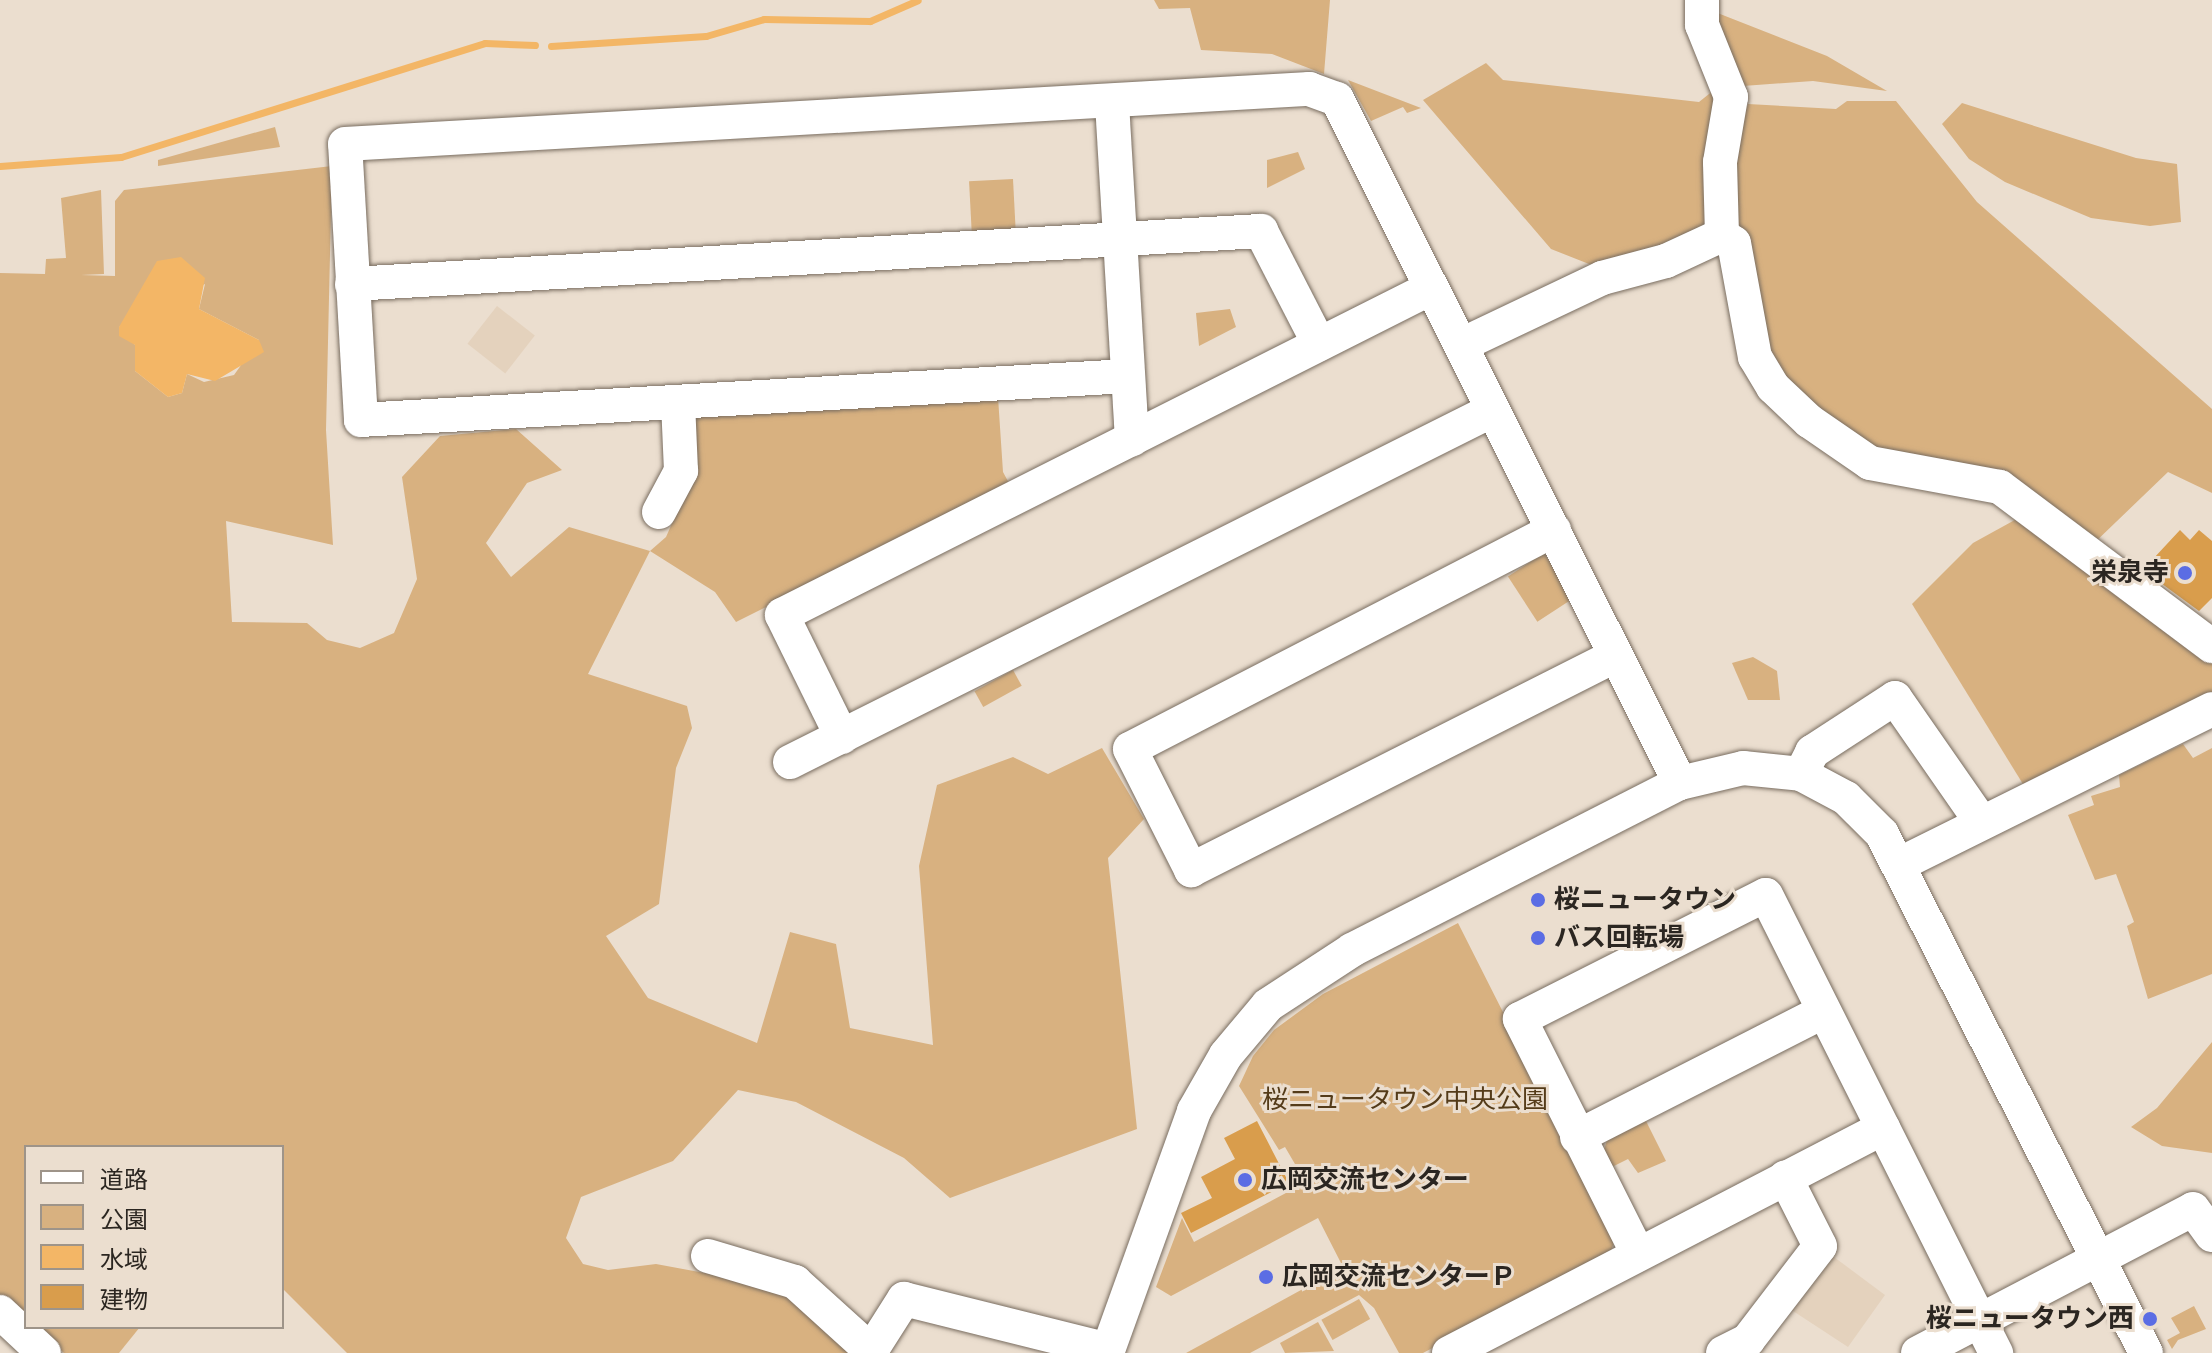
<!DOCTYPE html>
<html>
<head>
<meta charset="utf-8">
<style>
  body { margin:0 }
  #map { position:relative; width:2212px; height:1353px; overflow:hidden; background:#ebdecf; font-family:Arial,"Noto Sans JP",sans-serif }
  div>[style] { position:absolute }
  .built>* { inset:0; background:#e4d2bd; transform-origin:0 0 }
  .green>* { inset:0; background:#d8b180; transform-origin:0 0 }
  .water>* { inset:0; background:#f3b666 }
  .stream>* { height:7px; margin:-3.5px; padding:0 3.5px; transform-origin:3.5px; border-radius:3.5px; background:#f3b666 }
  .building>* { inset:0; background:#d99d4c }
  .roads { filter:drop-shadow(0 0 2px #796d60) drop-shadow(0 0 2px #796d60) }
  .minor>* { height:34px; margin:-17px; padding:0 17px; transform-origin:17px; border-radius:17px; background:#fff }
  .dots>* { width:22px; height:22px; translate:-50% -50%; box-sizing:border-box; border:4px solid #ebdecf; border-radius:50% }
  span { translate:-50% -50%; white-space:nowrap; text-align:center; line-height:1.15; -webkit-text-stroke:6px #ebdecf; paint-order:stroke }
  .poi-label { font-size:26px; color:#2b2621; font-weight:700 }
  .right { translate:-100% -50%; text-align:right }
  .left { translate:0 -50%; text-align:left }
  .park-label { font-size:26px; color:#543b19 }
  .legend { position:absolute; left:24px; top:1145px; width:260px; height:184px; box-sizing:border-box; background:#ebdecf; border:2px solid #9e9489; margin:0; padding:10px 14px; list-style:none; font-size:24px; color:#2b2621 }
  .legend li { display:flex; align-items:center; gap:16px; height:40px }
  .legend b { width:40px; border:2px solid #9e9489 }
</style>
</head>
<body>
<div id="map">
  <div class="built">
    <i style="left:497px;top:306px;width:48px;height:48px;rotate:38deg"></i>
    <i style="clip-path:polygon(1834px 1257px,1885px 1295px,1848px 1347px,1790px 1309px)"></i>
  </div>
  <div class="green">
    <i style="clip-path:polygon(1154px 0,1330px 0,1324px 74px,1272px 54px,1201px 50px,1190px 8px,1159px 9px)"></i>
    <i style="clip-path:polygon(1715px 12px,1827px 56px,1887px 91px,1813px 81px,1743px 86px)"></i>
    <i style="clip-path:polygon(1486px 63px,1503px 80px,1699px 102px,1719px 86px,1708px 233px,1627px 264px,1589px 264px,1551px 249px,1423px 100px)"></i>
    <i style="clip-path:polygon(1348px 80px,1421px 108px,1407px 113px,1403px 107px,1371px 121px)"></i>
    <i style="clip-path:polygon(1847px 101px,1896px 101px,1977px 202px,2212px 409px,2212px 493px,2168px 472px,2090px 547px,2007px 480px,1867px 452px,1764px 359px,1732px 228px,1728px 162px,1748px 104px,1836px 109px)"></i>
    <i style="clip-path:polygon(1962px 103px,2136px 158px,2177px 164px,2181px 222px,2150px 226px,2091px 218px,2005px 182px,1969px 159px,1942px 124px)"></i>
    <i style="clip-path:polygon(275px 127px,280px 147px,158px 166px,158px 160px)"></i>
    <i style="clip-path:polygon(1298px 152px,1305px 169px,1267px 188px,1267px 160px)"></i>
    <i style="clip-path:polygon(evenodd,332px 166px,326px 430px,333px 545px,226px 521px,232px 622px,307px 623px,327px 640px,360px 648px,394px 633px,417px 579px,402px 477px,440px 436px,516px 429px,562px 470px,527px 483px,486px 543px,511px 577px,569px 527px,650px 551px,666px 537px,691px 480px,690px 426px,702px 412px,998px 397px,1003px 472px,1010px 485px,736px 622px,715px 592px,650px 551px,588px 674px,687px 706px,692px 728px,676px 768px,659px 904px,606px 936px,648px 998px,757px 1043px,790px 932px,836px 944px,850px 1028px,933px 1045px,919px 866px,937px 785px,1013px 757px,1048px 774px,1102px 748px,1144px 819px,1108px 858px,1137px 1129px,950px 1198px,904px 1158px,796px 1102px,738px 1090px,673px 1161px,581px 1197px,566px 1238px,583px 1264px,608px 1270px,656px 1264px,780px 1287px,863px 1353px,347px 1353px,282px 1288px,282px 1147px,26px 1147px,26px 1320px,0 1297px,0 273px,45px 274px,46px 259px,66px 258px,61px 198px,101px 190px,104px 274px,81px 275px,115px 276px,115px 201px,124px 190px,332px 166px,205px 284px,199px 309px,259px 340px,234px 375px,204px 382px,187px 374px,182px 393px,168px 397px,135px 371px,135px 345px,119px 327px,205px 284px)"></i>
    <i style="left:1013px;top:179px;width:51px;height:44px;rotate:87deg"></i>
    <i style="clip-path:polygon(1230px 309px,1236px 327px,1199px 346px,1196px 313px)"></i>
    <i style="clip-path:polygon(2022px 516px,2212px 653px,2212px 696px,2026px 789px,1912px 604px,1973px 543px)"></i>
    <i style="left:1544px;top:553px;width:54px;height:43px;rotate:57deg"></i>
    <i style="clip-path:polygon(1753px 657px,1777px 671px,1780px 700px,1748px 700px,1732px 663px)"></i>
    <i style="left:1013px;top:670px;width:18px;height:44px;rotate:61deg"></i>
    <i style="clip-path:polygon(2183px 744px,2193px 758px,2212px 748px,2212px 974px,2148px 999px,2127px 926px,2134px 922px,2116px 874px,2095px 880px,2068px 815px,2094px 805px,2091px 796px,2120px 787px,2119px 775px)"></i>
    <i style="clip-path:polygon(1458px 923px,1616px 1236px,1610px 1254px,1423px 1353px,1399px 1353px,1374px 1308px,1359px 1295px,1250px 1353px,1186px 1353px,1343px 1267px,1318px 1218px,1171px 1296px,1156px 1287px,1182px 1218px,1194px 1242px,1299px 1186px,1302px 1176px,1285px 1147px,1279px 1150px,1239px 1086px,1253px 1056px,1274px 1030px,1323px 994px)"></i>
    <i style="clip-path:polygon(2212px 1042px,2212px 1153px,2162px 1146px,2131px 1127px,2157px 1108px)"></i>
    <i style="clip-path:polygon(1645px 1119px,1666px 1161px,1638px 1173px,1628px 1159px,1610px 1168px,1603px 1153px,1608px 1137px)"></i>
    <i style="left:1359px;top:1299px;width:23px;height:43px;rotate:61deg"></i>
    <i style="clip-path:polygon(2194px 1306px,2206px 1329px,2178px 1340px,2172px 1349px,2167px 1340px,2180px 1333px,2171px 1318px)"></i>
    <i style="clip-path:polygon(1318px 1322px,1334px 1351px,1285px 1353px,1280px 1343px)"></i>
    <i style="clip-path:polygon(34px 1327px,140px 1327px,119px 1353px,64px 1353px)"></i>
  </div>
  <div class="water">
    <i style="clip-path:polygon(181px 257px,205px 278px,199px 309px,259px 340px,264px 352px,215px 381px,187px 374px,182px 393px,168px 397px,135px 371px,135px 345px,119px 336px,119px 327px,157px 261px)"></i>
  </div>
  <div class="stream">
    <i style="left:551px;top:46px;width:155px;rotate:-3.7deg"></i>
    <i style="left:706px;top:36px;width:60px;rotate:-16.3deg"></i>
    <i style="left:764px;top:19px;width:106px;rotate:1.1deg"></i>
    <i style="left:870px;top:21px;width:52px;rotate:-23.6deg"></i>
    <i style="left:0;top:166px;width:121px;rotate:-4.3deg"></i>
    <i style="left:121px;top:157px;width:381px;rotate:-17.4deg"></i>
    <i style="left:485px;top:43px;width:50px;rotate:2.3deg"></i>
  </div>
  <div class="building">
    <i style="clip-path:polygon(2180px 530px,2190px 540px,2199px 530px,2212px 541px,2212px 598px,2199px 611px,2154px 578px,2163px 568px,2153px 559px)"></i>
    <i style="clip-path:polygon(1257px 1121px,1289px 1183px,1191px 1233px,1181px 1213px,1212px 1198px,1201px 1177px,1235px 1159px,1224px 1138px)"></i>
  </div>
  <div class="roads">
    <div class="minor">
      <i style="left:1112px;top:103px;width:337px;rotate:86.6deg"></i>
      <i style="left:1722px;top:235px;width:14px;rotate:34deg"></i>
      <i style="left:1734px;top:243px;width:116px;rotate:79.6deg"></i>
      <i style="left:1755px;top:357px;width:35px;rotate:59deg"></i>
      <i style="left:1773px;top:387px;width:50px;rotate:43.4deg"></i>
      <i style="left:1809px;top:421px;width:74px;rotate:34.5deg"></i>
      <i style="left:1870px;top:463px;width:132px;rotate:10.5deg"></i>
      <i style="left:2000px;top:487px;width:265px;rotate:36.9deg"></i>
      <i style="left:352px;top:284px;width:911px;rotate:-3.34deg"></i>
      <i style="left:1261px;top:231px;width:127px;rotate:62.8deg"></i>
      <i style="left:1461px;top:345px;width:156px;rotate:-25.4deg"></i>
      <i style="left:1602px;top:278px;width:66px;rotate:-14.9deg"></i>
      <i style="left:1666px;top:261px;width:62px;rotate:-24.9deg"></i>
      <i style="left:1722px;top:235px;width:73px;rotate:-91.6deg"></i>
      <i style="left:1720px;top:162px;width:66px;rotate:-80.4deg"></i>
      <i style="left:1731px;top:97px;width:78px;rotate:-111.9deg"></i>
      <i style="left:1702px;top:25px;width:25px;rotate:-90deg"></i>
      <i style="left:1128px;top:376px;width:768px;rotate:176.72deg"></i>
      <i style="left:361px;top:420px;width:276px;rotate:-93.3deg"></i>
      <i style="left:345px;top:144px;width:966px;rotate:-3.27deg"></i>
      <i style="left:1309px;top:89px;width:30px;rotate:20deg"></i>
      <i style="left:1337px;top:99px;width:765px;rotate:63.37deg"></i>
      <i style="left:659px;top:512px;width:47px;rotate:-61.8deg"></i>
      <i style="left:681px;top:471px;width:69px;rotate:-92.5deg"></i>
      <i style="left:1554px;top:530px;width:477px;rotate:152.7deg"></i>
      <i style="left:1130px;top:749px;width:136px;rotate:63.2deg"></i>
      <i style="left:1191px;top:870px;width:476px;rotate:-26.8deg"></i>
      <i style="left:842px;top:737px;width:136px;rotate:-116.2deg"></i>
      <i style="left:782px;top:615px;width:727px;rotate:-26.74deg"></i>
      <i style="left:790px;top:762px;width:786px;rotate:-26.6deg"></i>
      <i style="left:1801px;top:774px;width:25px;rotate:-63deg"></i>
      <i style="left:1812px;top:752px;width:99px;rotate:-33deg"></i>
      <i style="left:1895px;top:698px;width:152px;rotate:55.2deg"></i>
      <i style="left:1900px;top:864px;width:348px;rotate:-26.4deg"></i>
      <i style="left:1577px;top:1137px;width:277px;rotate:-27deg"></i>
      <i style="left:1637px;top:1252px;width:261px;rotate:-116.7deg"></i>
      <i style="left:1520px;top:1019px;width:275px;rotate:-26.8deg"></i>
      <i style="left:1766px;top:895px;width:513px;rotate:63.33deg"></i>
      <i style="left:708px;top:1256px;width:91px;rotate:16.6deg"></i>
      <i style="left:795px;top:1282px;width:103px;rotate:42.2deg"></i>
      <i style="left:871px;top:1351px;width:62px;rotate:-57.6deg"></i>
      <i style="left:904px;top:1299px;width:210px;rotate:14deg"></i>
      <i style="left:0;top:1312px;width:60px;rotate:43deg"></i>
      <i style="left:1107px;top:1353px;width:257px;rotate:-70.2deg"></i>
      <i style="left:1194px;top:1111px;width:64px;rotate:-60.3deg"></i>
      <i style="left:1226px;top:1055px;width:65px;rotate:-50deg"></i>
      <i style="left:1268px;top:1005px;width:100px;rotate:-33.2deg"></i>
      <i style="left:1352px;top:950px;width:368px;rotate:-27deg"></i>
      <i style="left:1680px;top:783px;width:65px;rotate:-13.4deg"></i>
      <i style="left:1743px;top:768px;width:58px;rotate:5.9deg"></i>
      <i style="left:1801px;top:774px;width:51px;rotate:28.1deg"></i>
      <i style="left:1846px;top:798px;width:51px;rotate:45deg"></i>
      <i style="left:1882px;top:834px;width:582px;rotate:63.04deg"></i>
      <i style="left:1449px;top:1353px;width:489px;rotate:-27.4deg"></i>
      <i style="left:1723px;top:1353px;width:28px;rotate:-27deg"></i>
      <i style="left:1748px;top:1340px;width:118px;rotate:-52.5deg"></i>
      <i style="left:1820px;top:1246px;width:77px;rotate:-116.9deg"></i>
      <i style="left:1918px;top:1353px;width:310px;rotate:-27.6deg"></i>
      <i style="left:2193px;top:1209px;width:32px;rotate:54deg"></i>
    </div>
  </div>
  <div class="dots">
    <i style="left:2185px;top:573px;background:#5b6de4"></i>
    <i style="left:1538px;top:900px;background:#5b6de4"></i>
    <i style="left:1538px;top:938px;background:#5b6de4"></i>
    <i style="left:1245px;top:1180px;background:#5b6de4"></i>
    <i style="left:1266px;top:1277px;background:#5b6de4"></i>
    <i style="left:2150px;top:1319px;background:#5b6de4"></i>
  </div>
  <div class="poi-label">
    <span class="right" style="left:2169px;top:573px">栄泉寺</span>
    <span class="left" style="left:1554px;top:900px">桜ニュータウン</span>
    <span class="left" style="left:1554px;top:938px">バス回転場</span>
    <span class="left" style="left:1261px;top:1180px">広岡交流センター</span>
    <span class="left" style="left:1282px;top:1277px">広岡交流センターＰ</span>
    <span class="right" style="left:2134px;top:1319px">桜ニュータウン西</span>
  </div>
  <div class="park-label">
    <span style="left:1405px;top:1100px">桜ニュータウン中央公園</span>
  </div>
  <ul class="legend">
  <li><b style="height:10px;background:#fff"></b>道路</li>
  <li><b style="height:22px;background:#d8b180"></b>公園</li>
  <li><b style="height:22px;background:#f3b666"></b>水域</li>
  <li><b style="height:22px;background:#d99d4c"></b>建物</li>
  </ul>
</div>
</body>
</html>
